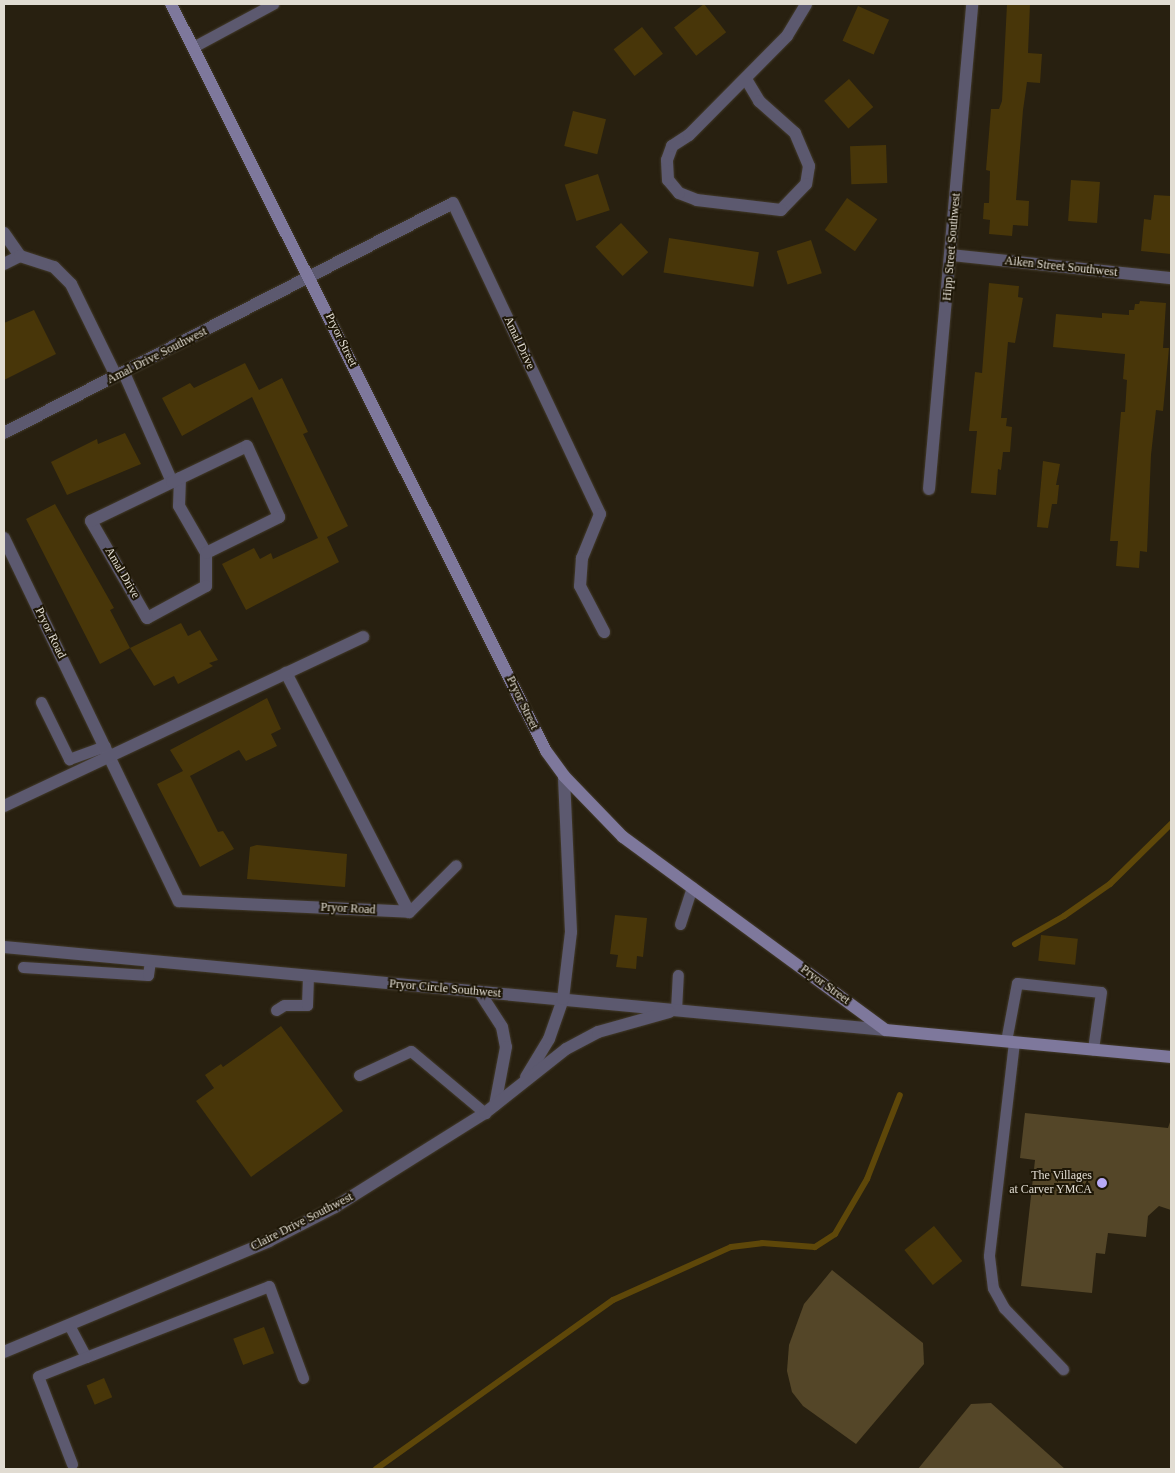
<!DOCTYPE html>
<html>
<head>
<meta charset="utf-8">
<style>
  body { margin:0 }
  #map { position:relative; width:1175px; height:1473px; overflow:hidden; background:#282010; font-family:"Times New Roman",serif }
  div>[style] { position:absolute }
  .green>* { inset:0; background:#544628 }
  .stream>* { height:6px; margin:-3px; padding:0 3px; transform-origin:3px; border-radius:3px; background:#5e4709 }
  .building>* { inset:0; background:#483609; transform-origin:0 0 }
  .roads { filter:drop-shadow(0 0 1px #423a2b) drop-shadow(0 0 1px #423a2b) }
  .service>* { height:11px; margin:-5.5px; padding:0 5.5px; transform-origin:5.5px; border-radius:5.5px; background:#5c596f }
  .minor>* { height:12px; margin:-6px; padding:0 6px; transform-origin:6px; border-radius:6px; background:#5c596f }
  .secondary>* { height:12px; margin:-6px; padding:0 6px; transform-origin:6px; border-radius:6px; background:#7e789c }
  .dots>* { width:14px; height:14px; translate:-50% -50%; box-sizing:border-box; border:2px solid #1e1707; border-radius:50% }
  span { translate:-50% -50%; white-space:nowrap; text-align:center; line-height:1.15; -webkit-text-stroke:4px #1e1707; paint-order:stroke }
  .street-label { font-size:12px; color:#e1dcd2 }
  .poi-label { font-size:12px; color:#e1dcd2 }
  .right { translate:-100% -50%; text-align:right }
  .frame { position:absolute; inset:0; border:5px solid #e1dcd2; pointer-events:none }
</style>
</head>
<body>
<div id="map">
  <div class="green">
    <i style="clip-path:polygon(1025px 1113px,1168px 1128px,1171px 1119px,1171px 1210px,1159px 1206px,1148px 1216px,1146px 1237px,1108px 1233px,1105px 1254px,1096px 1253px,1092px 1293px,1021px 1286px,1035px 1160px,1020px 1158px)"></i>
    <i style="clip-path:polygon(832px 1270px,923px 1343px,924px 1364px,856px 1444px,803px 1406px,792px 1392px,787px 1371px,789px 1345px,804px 1304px)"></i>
    <i style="clip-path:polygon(991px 1403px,1065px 1469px,918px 1469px,971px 1404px)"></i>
  </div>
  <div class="stream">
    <i style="left:1015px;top:944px;width:56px;rotate:-29.7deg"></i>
    <i style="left:1064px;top:916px;width:56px;rotate:-34.8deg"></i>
    <i style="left:1110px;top:884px;width:86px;rotate:-44.5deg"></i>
    <i style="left:376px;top:1469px;width:291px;rotate:-35.5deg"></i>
    <i style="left:613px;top:1300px;width:129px;rotate:-24.2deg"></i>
    <i style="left:731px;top:1247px;width:31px;rotate:-7deg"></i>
    <i style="left:762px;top:1243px;width:53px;rotate:4.3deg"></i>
    <i style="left:815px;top:1247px;width:24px;rotate:-33deg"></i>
    <i style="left:835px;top:1234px;width:64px;rotate:-59.8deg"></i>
    <i style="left:867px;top:1179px;width:90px;rotate:-68.6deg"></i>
  </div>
  <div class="building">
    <i style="left:704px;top:4px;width:36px;height:38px;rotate:52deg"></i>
    <i style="clip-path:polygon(1007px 4px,1030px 4px,1028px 53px,1042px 54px,1040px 83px,1027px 82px,1023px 110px,1016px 200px,1029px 201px,1028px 226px,1013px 225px,1012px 236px,989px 234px,990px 220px,983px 219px,984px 203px,989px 203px,990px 171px,986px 170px,991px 109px,999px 109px,1002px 101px)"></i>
    <i style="left:858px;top:6px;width:34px;height:38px;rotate:24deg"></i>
    <i style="left:642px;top:27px;width:34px;height:36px;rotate:52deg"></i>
    <i style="left:849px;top:79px;width:37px;height:33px;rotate:49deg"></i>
    <i style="left:573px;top:111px;width:34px;height:36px;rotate:14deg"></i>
    <i style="left:886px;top:145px;width:38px;height:36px;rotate:88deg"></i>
    <i style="left:598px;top:174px;width:38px;height:35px;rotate:72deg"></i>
    <i style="left:1071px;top:180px;width:29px;height:41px;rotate:4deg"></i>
    <i style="clip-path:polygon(1154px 195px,1171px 196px,1171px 254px,1141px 251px,1144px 219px,1151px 220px)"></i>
    <i style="left:847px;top:198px;width:37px;height:39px;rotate:35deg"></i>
    <i style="left:621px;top:223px;width:40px;height:35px;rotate:47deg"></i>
    <i style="left:669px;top:238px;width:91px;height:35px;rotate:9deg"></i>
    <i style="left:811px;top:240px;width:35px;height:36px;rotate:72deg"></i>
    <i style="clip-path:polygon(989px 283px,1019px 286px,1018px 297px,1023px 298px,1015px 343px,1008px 342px,1001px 418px,1007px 418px,1006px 426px,1012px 427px,1010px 452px,1003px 452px,1001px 470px,998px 469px,996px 495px,971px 493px,977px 431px,969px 431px,975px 372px,982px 373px)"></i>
    <i style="clip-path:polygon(1140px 301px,1166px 303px,1163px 348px,1169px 348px,1163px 411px,1156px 410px,1151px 455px,1147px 552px,1140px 551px,1139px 568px,1116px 566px,1118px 541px,1110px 541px,1121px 412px,1125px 412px,1127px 380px,1123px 379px,1125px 354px,1053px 347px,1056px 314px,1102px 318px,1102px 313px,1129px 315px,1129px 310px,1134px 310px,1135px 304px,1139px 304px)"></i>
    <i style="clip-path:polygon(34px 310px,56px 354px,4px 380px,4px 323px)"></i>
    <i style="clip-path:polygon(245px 363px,259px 390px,282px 378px,308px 432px,303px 434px,348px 526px,327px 537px,339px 562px,246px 610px,222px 564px,254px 548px,260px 559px,271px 553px,273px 559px,318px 538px,252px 397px,182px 436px,162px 398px,190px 383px,194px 388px)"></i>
    <i style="clip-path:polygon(125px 433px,141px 464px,67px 495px,51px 462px,97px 439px,98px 444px)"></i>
    <i style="clip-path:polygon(1043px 461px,1060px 464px,1056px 485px,1059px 485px,1057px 504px,1052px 504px,1048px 528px,1037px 527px)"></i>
    <i style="clip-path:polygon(55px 504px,114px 608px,110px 610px,130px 648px,100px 664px,26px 519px)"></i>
    <i style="clip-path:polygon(181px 623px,188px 636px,200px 630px,218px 660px,209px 663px,213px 666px,178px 684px,174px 676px,154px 686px,130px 648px)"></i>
    <i style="clip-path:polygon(267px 698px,281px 729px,271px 734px,277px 746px,246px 761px,239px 750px,190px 776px,218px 832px,223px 831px,234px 849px,200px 867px,157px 784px,183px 771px,170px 750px)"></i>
    <i style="clip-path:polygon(257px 845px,347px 854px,345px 887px,247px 879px,250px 847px)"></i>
    <i style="clip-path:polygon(615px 915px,647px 918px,643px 957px,637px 956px,636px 969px,616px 967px,618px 955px,610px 954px)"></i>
    <i style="left:1041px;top:935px;width:37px;height:26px;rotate:6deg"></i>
    <i style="clip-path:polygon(281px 1026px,343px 1111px,251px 1177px,196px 1101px,214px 1088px,205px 1075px,221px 1064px,223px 1067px)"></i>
    <i style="left:934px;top:1226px;width:45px;height:38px;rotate:51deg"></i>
    <i style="left:264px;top:1327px;width:28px;height:33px;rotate:69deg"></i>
    <i style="left:104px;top:1378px;width:21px;height:19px;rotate:67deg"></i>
  </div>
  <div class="roads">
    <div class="service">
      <i style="left:193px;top:47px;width:91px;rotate:-28.3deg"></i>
      <i style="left:41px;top:702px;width:64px;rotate:63.8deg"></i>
      <i style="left:69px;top:759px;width:38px;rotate:-20deg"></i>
      <i style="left:409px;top:912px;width:66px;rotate:-45deg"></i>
      <i style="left:680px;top:924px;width:39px;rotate:-72deg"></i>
      <i style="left:23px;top:967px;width:125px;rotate:3.7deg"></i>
      <i style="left:148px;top:975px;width:14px;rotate:-82deg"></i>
      <i style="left:276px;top:1010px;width:9px;rotate:-32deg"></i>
      <i style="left:284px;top:1005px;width:23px"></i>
      <i style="left:307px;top:1005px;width:29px;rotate:-88deg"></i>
      <i style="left:676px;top:1010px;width:35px;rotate:-87deg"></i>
      <i style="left:1006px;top:1041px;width:59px;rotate:-79.3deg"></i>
      <i style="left:1017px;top:983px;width:84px;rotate:6.1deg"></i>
      <i style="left:1101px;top:992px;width:58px;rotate:98deg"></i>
      <i style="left:1014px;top:1042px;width:215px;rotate:96.7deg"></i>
      <i style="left:989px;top:1256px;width:32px;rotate:83deg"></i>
      <i style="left:993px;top:1288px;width:23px;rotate:61deg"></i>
      <i style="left:1004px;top:1308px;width:85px;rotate:46deg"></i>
      <i style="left:359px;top:1075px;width:57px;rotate:-24.8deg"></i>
      <i style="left:411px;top:1051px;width:97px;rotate:40deg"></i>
      <i style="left:69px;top:1325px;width:36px;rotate:62deg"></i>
      <i style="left:86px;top:1357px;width:196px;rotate:-21.2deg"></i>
      <i style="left:269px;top:1286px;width:98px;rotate:69.7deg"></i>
      <i style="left:72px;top:1464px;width:94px;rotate:-111.1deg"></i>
      <i style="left:38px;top:1376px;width:52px;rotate:-21.6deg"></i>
    </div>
    <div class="minor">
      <i style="left:746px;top:79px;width:26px;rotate:59deg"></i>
      <i style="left:759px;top:101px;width:48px;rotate:41.6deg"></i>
      <i style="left:795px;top:133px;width:36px;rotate:67deg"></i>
      <i style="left:809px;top:166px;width:18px;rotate:99deg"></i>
      <i style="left:806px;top:184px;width:36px;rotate:134deg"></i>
      <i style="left:781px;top:210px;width:85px;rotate:-173.2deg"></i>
      <i style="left:697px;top:200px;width:19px;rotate:-159deg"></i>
      <i style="left:679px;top:193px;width:17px;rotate:-130deg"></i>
      <i style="left:668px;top:180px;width:20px;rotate:-93deg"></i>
      <i style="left:667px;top:160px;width:15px;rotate:-70deg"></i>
      <i style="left:672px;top:146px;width:20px;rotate:-33deg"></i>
      <i style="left:689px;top:135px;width:139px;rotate:-45.3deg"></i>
      <i style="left:787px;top:36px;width:37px;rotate:-59deg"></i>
      <i style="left:4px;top:233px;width:28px;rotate:55deg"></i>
      <i style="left:951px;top:255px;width:221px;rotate:6deg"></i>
      <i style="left:4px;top:264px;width:18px;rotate:-27deg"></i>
      <i style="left:20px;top:256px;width:36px;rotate:18deg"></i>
      <i style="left:54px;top:267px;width:24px;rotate:45deg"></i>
      <i style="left:71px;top:284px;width:102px;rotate:63.9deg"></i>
      <i style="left:124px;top:373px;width:119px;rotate:66.2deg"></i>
      <i style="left:4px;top:433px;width:504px;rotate:-27.12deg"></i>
      <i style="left:453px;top:203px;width:344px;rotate:64.7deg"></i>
      <i style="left:600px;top:514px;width:48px;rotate:112.2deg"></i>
      <i style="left:582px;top:558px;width:28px;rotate:94deg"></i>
      <i style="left:580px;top:586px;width:52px;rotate:62.4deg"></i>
      <i style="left:180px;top:478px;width:28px;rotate:92deg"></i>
      <i style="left:179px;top:506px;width:54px;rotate:60.1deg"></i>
      <i style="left:206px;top:553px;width:33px;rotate:90deg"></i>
      <i style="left:206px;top:586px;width:67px;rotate:151.5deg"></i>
      <i style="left:147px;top:618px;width:112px;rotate:-120deg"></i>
      <i style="left:91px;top:521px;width:90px;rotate:-25.7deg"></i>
      <i style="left:172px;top:482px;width:83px;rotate:-25.6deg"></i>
      <i style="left:247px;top:446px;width:78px;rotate:65.7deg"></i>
      <i style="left:279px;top:517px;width:81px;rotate:153.7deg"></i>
      <i style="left:929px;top:489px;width:487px;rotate:-84.9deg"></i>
      <i style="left:4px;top:538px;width:403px;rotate:64.3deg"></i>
      <i style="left:179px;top:901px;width:230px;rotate:2.7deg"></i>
      <i style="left:409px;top:912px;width:269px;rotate:-117.2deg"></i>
      <i style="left:4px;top:806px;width:397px;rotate:-25.2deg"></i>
      <i style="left:4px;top:947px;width:886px;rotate:5.38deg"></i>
      <i style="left:480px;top:993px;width:40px;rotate:57.1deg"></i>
      <i style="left:502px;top:1027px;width:20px;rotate:79deg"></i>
      <i style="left:506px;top:1047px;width:59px;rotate:100.7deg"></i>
      <i style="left:526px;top:1077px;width:44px;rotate:-58.8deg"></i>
      <i style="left:549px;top:1039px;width:42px;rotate:-70.7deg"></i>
      <i style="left:563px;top:999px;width:67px;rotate:-83.2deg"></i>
      <i style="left:571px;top:932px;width:156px;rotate:-92.6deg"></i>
      <i style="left:4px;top:1352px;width:287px;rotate:-22.7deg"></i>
      <i style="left:269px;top:1241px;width:74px;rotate:-27.3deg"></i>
      <i style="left:335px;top:1207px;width:177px;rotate:-32.1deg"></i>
      <i style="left:485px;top:1113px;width:103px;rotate:-38.3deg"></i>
      <i style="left:566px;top:1049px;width:36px;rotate:-28deg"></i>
      <i style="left:598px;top:1032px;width:74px;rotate:-15.7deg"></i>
    </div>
    <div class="secondary">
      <i style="left:171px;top:4px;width:836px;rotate:63.34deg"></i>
      <i style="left:546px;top:751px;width:31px;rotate:54deg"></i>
      <i style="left:564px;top:776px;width:85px;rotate:46deg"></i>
      <i style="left:623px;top:837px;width:326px;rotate:36.3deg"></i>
      <i style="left:886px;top:1030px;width:286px;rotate:5.4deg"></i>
    </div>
  </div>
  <div class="dots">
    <i style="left:1102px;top:1183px;background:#b9aaf7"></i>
  </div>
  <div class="street-label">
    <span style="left:952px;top:247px;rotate:-85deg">Hipp Street Southwest</span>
    <span style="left:1061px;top:267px;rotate:6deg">Aiken Street Southwest</span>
    <span style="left:341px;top:340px;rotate:64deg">Pryor Street</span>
    <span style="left:519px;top:343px;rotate:65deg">Amal Drive</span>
    <span style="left:157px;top:356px;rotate:-27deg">Amal Drive Southwest</span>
    <span style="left:122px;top:573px;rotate:60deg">Amal Drive</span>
    <span style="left:50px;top:633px;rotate:64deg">Pryor Road</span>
    <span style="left:522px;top:703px;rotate:64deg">Pryor Street</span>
    <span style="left:348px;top:909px;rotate:3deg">Pryor Road</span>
    <span style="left:825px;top:985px;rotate:36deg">Pryor Street</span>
    <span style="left:445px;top:989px;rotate:5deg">Pryor Circle Southwest</span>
    <span style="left:302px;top:1222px;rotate:-27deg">Claire Drive Southwest</span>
  </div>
  <div class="poi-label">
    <span class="right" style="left:1092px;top:1183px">The Villages<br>at Carver YMCA</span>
  </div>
  <div class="frame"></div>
</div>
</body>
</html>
